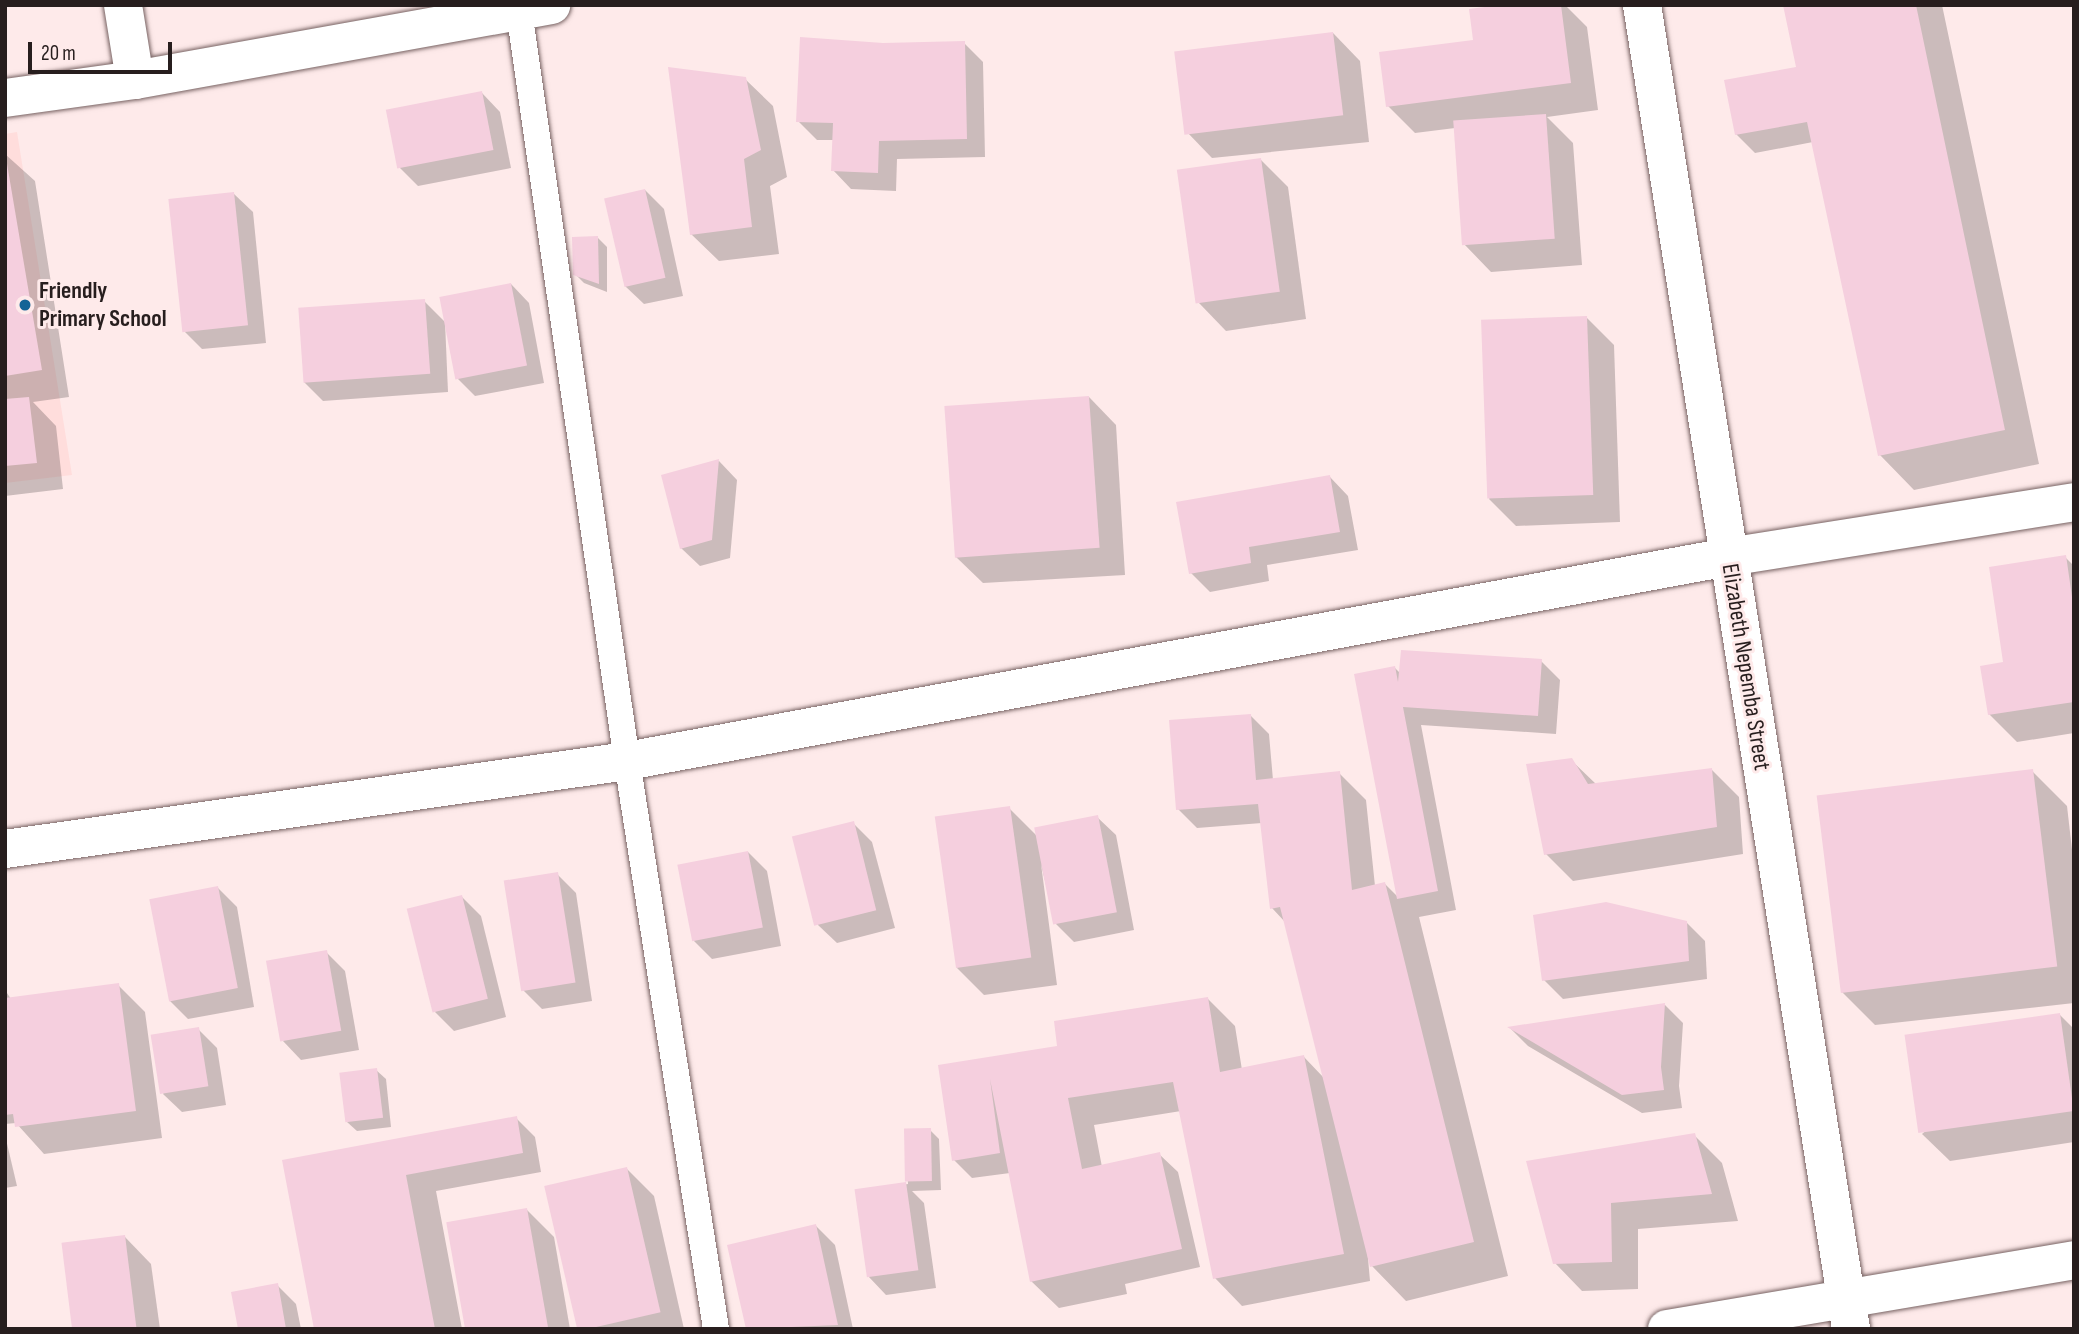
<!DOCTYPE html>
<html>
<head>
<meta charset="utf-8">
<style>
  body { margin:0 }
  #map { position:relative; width:2079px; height:1334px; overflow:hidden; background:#feeaea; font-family:"Sofia Sans Condensed",sans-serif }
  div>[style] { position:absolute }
  .built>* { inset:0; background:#ffdddc }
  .shadow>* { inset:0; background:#0003 }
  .building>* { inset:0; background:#f5cfde; transform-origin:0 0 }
  .roads { filter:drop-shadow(0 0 2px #776262) drop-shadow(0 0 2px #776262) }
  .service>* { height:26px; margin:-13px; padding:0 13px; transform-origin:13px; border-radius:13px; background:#fff }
  .minor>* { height:38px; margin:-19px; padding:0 19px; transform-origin:19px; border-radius:19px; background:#fff }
  .tertiary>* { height:38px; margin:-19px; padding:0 19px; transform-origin:19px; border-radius:19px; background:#fff }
  .dots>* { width:19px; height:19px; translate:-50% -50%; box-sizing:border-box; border:4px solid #feeaea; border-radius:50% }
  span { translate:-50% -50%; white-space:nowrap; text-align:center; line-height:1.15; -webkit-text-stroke:6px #feeaea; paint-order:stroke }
  .poi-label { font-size:24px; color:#271e1e; font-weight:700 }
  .left { translate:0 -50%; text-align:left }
  .street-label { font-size:24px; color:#271e1e }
  .frame { position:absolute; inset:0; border:7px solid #271e1e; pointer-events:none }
  .scale { position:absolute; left:28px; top:42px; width:144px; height:32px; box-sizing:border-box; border:4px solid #271e1e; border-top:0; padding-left:9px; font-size:21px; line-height:24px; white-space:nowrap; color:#271e1e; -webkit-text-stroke:5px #feeaea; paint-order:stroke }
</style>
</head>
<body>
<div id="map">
  <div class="built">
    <i style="clip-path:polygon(17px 132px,72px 475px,5px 483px,5px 134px)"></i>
  </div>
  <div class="shadow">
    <i style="clip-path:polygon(1513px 5px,1565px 5px,1587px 27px,1598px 110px,1547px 117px,1573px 143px,1582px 265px,1491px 272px,1464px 244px,1455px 128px,1415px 133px,1388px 106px,1475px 42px)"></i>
    <i style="clip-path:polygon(1784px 5px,1942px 5px,2039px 464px,1914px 490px,1880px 455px,1813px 142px,1755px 153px,1736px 134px,1798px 68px)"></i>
    <i style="clip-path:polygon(1333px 33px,1360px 61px,1369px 142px,1212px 158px,1185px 130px)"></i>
    <i style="clip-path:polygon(964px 43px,983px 62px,985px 157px,897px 159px,896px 191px,851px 189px,833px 170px,834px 140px,817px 140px,798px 121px,883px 45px)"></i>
    <i style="clip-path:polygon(745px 79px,773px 106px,787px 177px,770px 186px,779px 254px,719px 261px,691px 234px)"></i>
    <i style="clip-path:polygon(482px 93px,500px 112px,511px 168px,418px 186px,399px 167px)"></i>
    <i style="clip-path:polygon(5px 154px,35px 181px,69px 397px,33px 402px,56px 426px,63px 489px,5px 496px)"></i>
    <i style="clip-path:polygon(1260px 159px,1288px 187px,1306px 319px,1226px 331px,1199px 303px)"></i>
    <i style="clip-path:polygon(645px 190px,664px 209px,683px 296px,644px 304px,625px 286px)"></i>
    <i style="clip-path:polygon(234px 194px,253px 212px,266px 343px,202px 349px,183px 330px)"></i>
    <i style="clip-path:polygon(598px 238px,607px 247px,607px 292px,584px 283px,575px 274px)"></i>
    <i style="clip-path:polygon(511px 284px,529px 303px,544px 383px,475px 396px,456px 377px)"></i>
    <i style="clip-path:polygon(424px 301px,445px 322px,448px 392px,323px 401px,304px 382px)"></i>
    <i style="clip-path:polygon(1587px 318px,1614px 345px,1620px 522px,1516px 526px,1489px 499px)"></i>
    <i style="clip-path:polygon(1089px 397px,1116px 425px,1125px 575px,983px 583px,955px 556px)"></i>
    <i style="clip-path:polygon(719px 461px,737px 480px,730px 558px,700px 566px,681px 548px,663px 476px)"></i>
    <i style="clip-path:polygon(1330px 477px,1348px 496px,1358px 550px,1267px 565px,1269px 581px,1210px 592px,1191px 573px)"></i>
    <i style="clip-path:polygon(2065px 557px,2074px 566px,2074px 733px,2017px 742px,1989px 714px,2005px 663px)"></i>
    <i style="clip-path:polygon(1541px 661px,1560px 680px,1556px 734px,1421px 725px,1456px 910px,1419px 917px,1508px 1276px,1406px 1301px,1372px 1266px,1367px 1247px,1370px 1281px,1242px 1306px,1215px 1278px,1181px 1111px,1094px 1125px,1102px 1167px,1159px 1154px,1178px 1172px,1200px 1267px,1125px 1284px,1127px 1294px,1059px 1308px,1031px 1281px,1010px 1173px,972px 1178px,954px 1160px,940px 1066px,1059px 1047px,1208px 999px,1235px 1026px,1242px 1070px,1304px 1057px,1324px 1078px,1285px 922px,1272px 908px,1262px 823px,1197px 828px,1178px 809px,1250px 715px,1269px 734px,1273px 780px,1339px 773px,1366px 800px,1375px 886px,1385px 884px,1398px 897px,1395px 668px,1401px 674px)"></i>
    <i style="clip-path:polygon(1571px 760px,1597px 785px,1712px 770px,1739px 797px,1743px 854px,1573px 881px,1546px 854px)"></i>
    <i style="clip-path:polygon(2032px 771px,2067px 806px,2074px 867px,2074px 1003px,1875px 1025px,1841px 991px)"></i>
    <i style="clip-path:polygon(1009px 808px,1038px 837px,1097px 817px,1116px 835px,1134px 930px,1074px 942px,1055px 923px,1041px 864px,1057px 985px,984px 995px,957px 968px)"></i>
    <i style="clip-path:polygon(853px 823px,872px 842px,895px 928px,837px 943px,818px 925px,794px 838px)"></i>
    <i style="clip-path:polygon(748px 852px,767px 871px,781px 946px,712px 959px,693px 940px)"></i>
    <i style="clip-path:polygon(557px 874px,576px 893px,592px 1001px,542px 1009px,523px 990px)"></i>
    <i style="clip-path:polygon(218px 888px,237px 907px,254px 1007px,188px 1019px,169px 1000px)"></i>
    <i style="clip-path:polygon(462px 897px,481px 916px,506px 1017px,454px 1031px,435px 1012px)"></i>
    <i style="clip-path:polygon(1686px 922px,1705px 941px,1707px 979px,1563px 999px,1544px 980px)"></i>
    <i style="clip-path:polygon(326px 952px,345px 971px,359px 1050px,301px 1060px,283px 1041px)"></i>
    <i style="clip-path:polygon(118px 985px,145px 1012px,162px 1138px,44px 1154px,16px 1123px,5px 1124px,5px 990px,11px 999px)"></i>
    <i style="clip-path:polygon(1665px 1005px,1683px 1023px,1679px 1086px,1682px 1108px,1642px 1113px,1528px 1046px,1511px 1029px)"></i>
    <i style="clip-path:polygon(2060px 1015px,2074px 1029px,2074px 1142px,1950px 1161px,1922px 1134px)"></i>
    <i style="clip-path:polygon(198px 1029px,217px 1048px,226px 1105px,182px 1112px,163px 1094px)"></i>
    <i style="clip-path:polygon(376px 1070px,386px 1079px,391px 1127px,357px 1131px,347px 1122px)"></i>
    <i style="clip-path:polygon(516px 1118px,535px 1137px,541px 1172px,436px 1191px,462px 1329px,316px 1329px,284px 1161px)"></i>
    <i style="clip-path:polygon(930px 1130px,939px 1139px,941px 1190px,912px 1191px,924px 1203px,936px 1288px,886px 1295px,868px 1276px,856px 1191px,908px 1184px,906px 1131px)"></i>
    <i style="clip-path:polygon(5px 1135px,17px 1186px,5px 1188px)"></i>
    <i style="clip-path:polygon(1694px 1135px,1722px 1163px,1738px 1221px,1638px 1229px,1638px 1289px,1582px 1291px,1555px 1263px,1528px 1162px)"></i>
    <i style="clip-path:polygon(627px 1169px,654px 1196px,684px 1329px,578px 1329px,546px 1187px)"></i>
    <i style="clip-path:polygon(527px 1210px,554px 1237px,570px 1329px,466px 1329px)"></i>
    <i style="clip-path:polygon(816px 1226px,835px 1245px,853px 1329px,748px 1329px)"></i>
    <i style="clip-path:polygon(124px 1236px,151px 1264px,160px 1329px,75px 1329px)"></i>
    <i style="clip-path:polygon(277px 1285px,296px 1304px,301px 1329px,239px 1329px)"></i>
  </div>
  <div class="building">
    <i style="clip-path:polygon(1500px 5px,1561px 5px,1571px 83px,1386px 107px,1379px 52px,1473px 40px,1469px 9px)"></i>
    <i style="clip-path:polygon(1783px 5px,1916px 5px,2005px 430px,1878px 456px,1807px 122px,1735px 135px,1724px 80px,1796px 67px)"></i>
    <i style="left:1333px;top:32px;width:84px;height:160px;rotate:83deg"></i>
    <i style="clip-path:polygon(800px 37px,883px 43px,965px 41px,967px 139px,879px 141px,878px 173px,831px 171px,833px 123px,796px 122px)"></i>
    <i style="clip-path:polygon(668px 67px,746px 77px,761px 150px,744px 159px,752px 227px,690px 235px)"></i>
    <i style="left:482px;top:91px;width:60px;height:98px;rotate:79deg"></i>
    <i style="left:1546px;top:114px;width:125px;height:93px;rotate:86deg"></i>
    <i style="clip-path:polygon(5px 152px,42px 370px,5px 376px)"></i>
    <i style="left:1261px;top:158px;width:135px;height:85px;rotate:82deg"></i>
    <i style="left:645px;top:189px;width:91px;height:42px;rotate:77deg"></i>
    <i style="left:234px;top:192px;width:134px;height:66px;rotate:84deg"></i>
    <i style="clip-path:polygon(598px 236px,599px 284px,573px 275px,572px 237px)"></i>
    <i style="left:511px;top:283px;width:84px;height:73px;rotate:79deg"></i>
    <i style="left:425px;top:299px;width:75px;height:127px;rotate:86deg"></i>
    <i style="left:1587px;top:316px;width:179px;height:106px;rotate:88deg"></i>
    <i style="left:1089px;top:396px;width:152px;height:145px;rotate:86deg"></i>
    <i style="clip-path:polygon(29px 397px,37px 463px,5px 466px,5px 399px)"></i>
    <i style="clip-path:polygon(719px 459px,712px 540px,680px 549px,661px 475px)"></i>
    <i style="clip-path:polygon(1330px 475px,1340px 532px,1249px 547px,1251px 563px,1189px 574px,1176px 502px)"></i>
    <i style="clip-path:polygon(2066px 555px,2074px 611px,2074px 702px,1988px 715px,1980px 666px,2003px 662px,1989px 567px)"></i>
    <i style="clip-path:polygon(1401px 650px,1542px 659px,1538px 716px,1403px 707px,1438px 891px,1397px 899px,1354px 674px,1395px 666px,1398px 682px)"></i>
    <i style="clip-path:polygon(1251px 714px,1256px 780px,1340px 771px,1352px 890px,1385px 882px,1474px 1242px,1370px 1267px,1280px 907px,1270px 909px,1258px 804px,1176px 810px,1169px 720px)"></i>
    <i style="clip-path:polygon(1572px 758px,1588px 784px,1712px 768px,1717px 827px,1544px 855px,1526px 764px)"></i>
    <i style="left:2033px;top:769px;width:199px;height:218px;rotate:83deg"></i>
    <i style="left:1010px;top:806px;width:153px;height:76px;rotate:82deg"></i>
    <i style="left:1098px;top:815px;width:99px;height:65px;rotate:79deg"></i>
    <i style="left:854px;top:821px;width:92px;height:64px;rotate:76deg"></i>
    <i style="left:748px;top:851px;width:78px;height:72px;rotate:79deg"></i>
    <i style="left:558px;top:872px;width:112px;height:55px;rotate:81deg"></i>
    <i style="left:218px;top:886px;width:104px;height:70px;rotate:79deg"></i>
    <i style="left:462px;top:895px;width:107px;height:57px;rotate:76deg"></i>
    <i style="clip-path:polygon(1606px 902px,1687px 921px,1689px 961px,1542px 981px,1533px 915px)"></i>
    <i style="left:327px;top:950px;width:82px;height:62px;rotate:80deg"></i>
    <i style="clip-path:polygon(119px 983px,136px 1111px,15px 1127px,13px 1114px,5px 1115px,5px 998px)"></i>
    <i style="clip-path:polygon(1208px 997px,1220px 1072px,1304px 1055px,1344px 1254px,1213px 1279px,1173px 1082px,1068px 1098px,1082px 1169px,1160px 1152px,1182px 1249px,1030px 1282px,990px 1079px,1000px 1153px,952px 1161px,938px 1065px,1057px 1046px,1054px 1021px)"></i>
    <i style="clip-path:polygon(1665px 1003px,1661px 1067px,1664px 1090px,1622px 1095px,1507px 1027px)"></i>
    <i style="left:2060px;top:1013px;width:99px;height:157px;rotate:82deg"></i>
    <i style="left:199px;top:1027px;width:60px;height:49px;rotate:81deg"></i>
    <i style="left:377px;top:1068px;width:50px;height:38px;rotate:83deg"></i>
    <i style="clip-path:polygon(517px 1116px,523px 1153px,406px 1175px,435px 1329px,314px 1329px,282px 1160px)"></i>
    <i style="left:931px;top:1128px;width:53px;height:27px;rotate:89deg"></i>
    <i style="clip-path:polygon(1695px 1133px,1712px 1194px,1611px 1203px,1612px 1262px,1553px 1264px,1526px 1161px)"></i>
    <i style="left:627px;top:1167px;width:149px;height:85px;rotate:77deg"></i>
    <i style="left:906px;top:1182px;width:89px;height:52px;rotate:82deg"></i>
    <i style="left:527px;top:1208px;width:123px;height:82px;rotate:80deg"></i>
    <i style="clip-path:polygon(816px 1224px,838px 1325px,746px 1329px,727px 1245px)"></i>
    <i style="left:125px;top:1235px;width:95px;height:64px;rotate:83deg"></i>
    <i style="clip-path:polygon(278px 1283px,286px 1329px,238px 1329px,231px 1292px)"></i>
  </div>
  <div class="roads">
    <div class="service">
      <i style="left:519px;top:11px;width:758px;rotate:81.81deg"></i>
      <i style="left:627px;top:761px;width:575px;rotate:81.09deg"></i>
    </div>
    <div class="minor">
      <i style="left:123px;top:5px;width:76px;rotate:80.9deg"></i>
      <i style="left:5px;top:98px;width:131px;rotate:-7.9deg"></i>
      <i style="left:135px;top:80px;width:423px;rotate:-10.2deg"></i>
      <i style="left:5px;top:849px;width:628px;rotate:-8.05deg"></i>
      <i style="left:627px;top:761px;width:1120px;rotate:-10.5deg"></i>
      <i style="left:1728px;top:557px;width:350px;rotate:-9deg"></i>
      <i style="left:1667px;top:1329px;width:413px;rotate:-9.6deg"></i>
    </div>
    <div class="tertiary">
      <i style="left:1642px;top:5px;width:1340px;rotate:81.03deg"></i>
    </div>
  </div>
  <div class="dots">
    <i style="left:25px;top:305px;background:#156496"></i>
  </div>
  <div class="poi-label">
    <span class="left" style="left:39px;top:305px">Friendly<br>Primary School</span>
  </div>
  <div class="street-label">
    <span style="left:1746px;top:667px;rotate:81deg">Elizabeth Nepemba Street</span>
  </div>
  <div class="frame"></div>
  <div class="scale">20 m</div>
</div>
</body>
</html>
